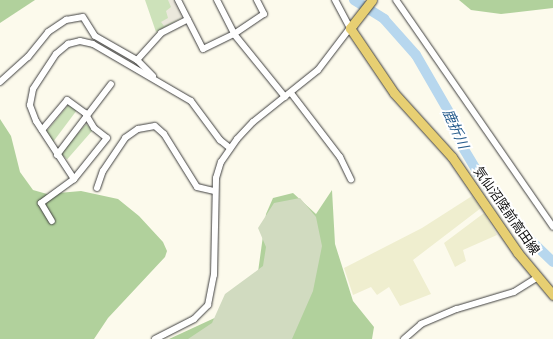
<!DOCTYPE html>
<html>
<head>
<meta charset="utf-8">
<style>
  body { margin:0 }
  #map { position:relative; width:553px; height:339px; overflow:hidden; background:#fcfaec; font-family:Spectral,"Noto Sans JP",serif }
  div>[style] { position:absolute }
  .farmland>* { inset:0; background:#efeecf }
  .green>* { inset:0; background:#cde2ba; transform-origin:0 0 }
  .forest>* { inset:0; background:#b1d19c }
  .cemetery>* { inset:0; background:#d1dbc0 }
  .plaza>* { inset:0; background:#ebe8dc }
  .river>* { height:10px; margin:-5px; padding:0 5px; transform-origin:5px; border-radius:5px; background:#b7d7ee }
  .roads { filter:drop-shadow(0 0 1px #3e3e3e) drop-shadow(0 0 1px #3e3e3e) }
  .street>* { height:6px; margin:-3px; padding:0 3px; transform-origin:3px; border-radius:3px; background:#fff }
  .primary>* { height:9px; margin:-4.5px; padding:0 4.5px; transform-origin:4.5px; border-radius:4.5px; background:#e7cf72 }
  span { translate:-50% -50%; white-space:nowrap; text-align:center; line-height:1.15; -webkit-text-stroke:4px #fff; paint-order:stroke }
  .street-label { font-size:13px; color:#0b0b0b }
  .water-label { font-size:14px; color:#255b8c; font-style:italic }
</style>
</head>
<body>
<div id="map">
  <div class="farmland">
    <i style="clip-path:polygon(472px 196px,481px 208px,413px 260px,431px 294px,400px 306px,389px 287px,377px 295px,371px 287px,353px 295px,344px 268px,422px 228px)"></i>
    <i style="clip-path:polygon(484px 213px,497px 235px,463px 250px,466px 261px,455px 267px,444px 243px)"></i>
  </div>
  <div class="green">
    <i style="clip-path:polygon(145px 0,175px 0,181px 18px,156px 32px)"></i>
    <i style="clip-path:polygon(69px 104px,77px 110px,53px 142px,46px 132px)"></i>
    <i style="left:86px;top:124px;width:9px;height:39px;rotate:41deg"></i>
  </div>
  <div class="forest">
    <i style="clip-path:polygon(0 0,35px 0,0 23px)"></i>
    <i style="clip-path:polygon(459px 0,553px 0,553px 8px,501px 14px,471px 10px)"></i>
    <i style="clip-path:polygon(0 119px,11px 136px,20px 172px,33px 190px,47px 194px,81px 191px,118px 199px,139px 216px,163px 242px,167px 251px,165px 257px,108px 318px,94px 339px,0 339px)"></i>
    <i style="clip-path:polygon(332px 190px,335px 244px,353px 301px,374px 327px,372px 339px,169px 339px,234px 309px,258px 272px,266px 214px,273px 198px,293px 193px,316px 214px)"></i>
  </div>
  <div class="cemetery">
    <i style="clip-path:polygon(300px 198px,316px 217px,322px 246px,313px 291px,292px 339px,188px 339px,212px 323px,225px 294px,263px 266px,266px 247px,258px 228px,274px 203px)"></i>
  </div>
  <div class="plaza">
    <i style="clip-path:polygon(168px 0,175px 0,182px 14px,181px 18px,164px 26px,161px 22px,168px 18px,166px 11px,171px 7px)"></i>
  </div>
  <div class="river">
    <i style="left:354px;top:0;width:36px;rotate:32deg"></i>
    <i style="left:384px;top:19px;width:48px;rotate:48.4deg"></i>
    <i style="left:416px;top:55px;width:74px;rotate:60deg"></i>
    <i style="left:453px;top:119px;width:28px;rotate:72deg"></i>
    <i style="left:462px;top:146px;width:31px;rotate:59deg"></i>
    <i style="left:478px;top:173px;width:71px;rotate:53.6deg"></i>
    <i style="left:520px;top:230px;width:46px;rotate:44.1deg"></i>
  </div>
  <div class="roads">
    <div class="street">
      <i style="left:178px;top:0;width:55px;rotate:63deg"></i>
      <i style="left:203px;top:49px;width:34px;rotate:-26deg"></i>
      <i style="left:234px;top:34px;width:36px;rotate:-34deg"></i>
      <i style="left:264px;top:14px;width:16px;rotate:-117deg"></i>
      <i style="left:217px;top:0;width:38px;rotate:63deg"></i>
      <i style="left:234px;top:34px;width:81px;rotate:51deg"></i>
      <i style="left:396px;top:0;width:276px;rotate:55.3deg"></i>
      <i style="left:153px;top:76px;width:23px;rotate:-135deg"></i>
      <i style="left:137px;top:60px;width:36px;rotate:-48deg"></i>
      <i style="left:161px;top:33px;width:30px;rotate:-27deg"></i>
      <i style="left:0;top:82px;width:38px;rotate:-42deg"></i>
      <i style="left:28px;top:57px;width:32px;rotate:-51deg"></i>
      <i style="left:48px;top:32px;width:22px;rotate:-34deg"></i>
      <i style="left:66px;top:20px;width:17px;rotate:-10deg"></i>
      <i style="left:83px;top:17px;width:22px;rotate:58deg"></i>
      <i style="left:95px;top:36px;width:48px;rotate:29.7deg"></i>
      <i style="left:291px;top:93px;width:81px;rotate:52.6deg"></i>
      <i style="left:340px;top:157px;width:25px;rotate:64deg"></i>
      <i style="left:42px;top:130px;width:39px;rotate:-50deg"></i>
      <i style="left:67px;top:100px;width:22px;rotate:36deg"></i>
      <i style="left:85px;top:113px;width:17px;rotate:59deg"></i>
      <i style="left:94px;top:128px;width:16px;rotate:38deg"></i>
      <i style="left:107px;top:138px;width:53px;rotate:128.8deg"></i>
      <i style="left:74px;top:179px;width:41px;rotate:144deg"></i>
      <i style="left:41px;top:203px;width:21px;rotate:59deg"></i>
      <i style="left:57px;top:155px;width:89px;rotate:-52.7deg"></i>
      <i style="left:74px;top:179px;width:69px;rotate:-123.2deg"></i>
      <i style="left:36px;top:121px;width:17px;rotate:-111deg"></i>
      <i style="left:30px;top:105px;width:16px;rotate:-79deg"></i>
      <i style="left:33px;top:89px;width:42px;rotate:-56.7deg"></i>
      <i style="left:56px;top:54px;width:16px;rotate:-40deg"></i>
      <i style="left:68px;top:44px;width:12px;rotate:-14deg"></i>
      <i style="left:80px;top:41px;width:13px;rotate:13deg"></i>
      <i style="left:93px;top:44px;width:113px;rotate:30.2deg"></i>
      <i style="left:191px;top:101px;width:49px;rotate:53.4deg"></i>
      <i style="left:220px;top:140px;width:13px;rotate:39deg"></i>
      <i style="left:97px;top:188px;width:18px;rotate:-71deg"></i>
      <i style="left:103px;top:171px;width:40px;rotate:-56deg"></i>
      <i style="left:125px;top:138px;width:16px;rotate:-35deg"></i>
      <i style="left:138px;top:129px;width:17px;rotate:-10deg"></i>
      <i style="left:155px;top:126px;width:12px;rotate:42deg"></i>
      <i style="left:164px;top:134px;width:62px;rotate:58.1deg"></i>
      <i style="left:197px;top:187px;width:18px;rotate:13deg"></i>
      <i style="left:155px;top:339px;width:44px;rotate:-27.1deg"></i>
      <i style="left:194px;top:319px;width:20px;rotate:-45deg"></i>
      <i style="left:208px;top:305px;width:31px;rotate:-79deg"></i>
      <i style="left:214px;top:275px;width:97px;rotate:-88.8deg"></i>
      <i style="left:216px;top:178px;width:17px;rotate:-73deg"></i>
      <i style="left:221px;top:162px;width:28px;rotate:-55deg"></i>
      <i style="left:237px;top:139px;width:23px;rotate:-47deg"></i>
      <i style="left:253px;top:122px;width:83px;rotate:-38.7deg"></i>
      <i style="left:318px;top:70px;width:53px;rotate:-52.7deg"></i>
      <i style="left:350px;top:28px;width:32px;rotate:-118deg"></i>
      <i style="left:404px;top:339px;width:23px;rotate:-41deg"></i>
      <i style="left:421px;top:324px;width:39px;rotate:-23deg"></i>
      <i style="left:457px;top:309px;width:59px;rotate:-16.6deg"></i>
      <i style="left:514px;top:292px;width:28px;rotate:-32deg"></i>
    </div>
    <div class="primary">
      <i style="left:372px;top:0;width:36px;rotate:128deg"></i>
      <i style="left:350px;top:28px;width:78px;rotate:55.9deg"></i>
      <i style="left:394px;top:93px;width:86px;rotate:47.8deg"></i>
      <i style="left:452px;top:157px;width:116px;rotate:55.5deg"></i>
      <i style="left:518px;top:253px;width:55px;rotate:50.2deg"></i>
    </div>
  </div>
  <div class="street-label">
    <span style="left:506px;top:211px;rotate:55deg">気仙沼陸前高田線</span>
  </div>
  <div class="water-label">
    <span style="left:455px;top:129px;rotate:66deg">鹿折川</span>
  </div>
</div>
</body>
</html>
